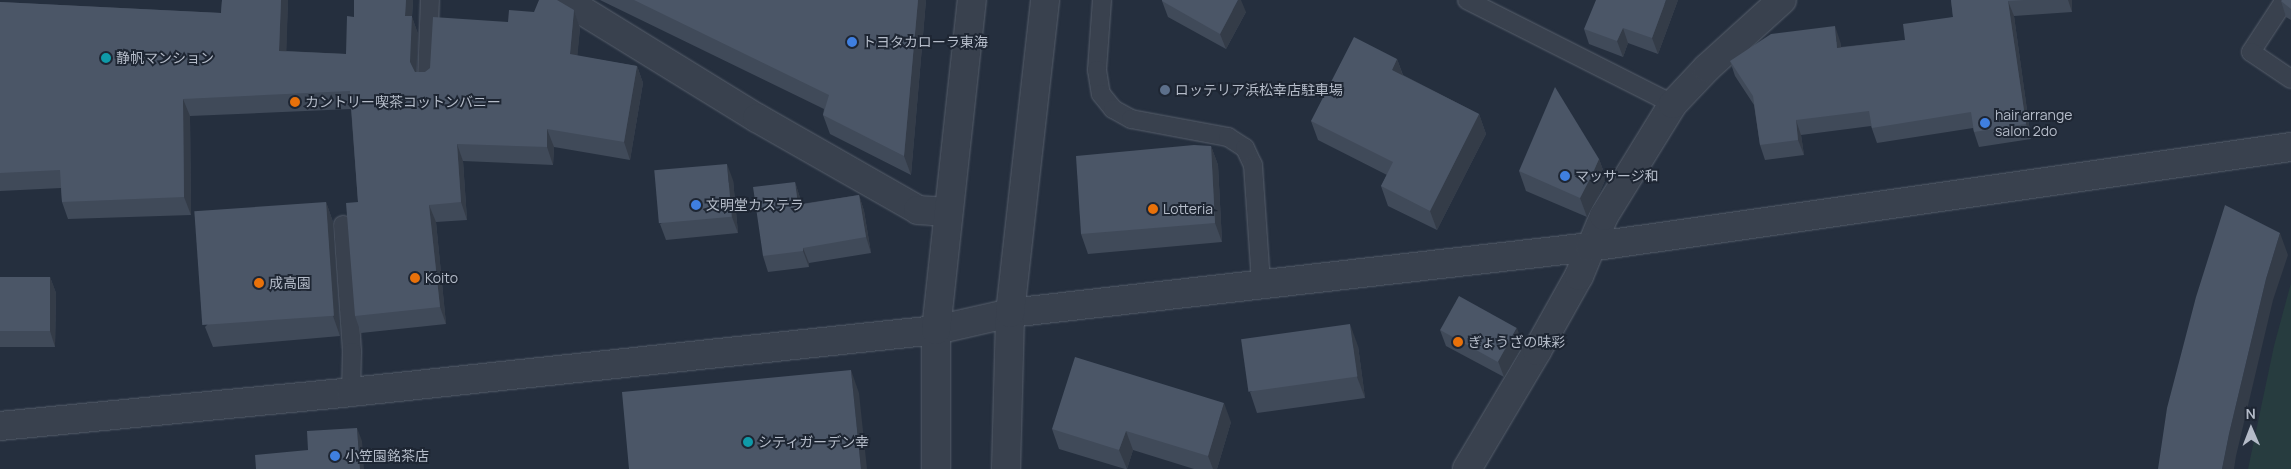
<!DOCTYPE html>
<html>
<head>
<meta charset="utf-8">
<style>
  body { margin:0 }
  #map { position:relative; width:2291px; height:469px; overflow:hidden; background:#252f3e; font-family:Manrope,"Noto Sans JP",sans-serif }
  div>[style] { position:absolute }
  .green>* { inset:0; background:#273c3f }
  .roads { filter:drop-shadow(0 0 1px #575f6c) drop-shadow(0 0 1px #575f6c) }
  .service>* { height:18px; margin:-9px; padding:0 9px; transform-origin:9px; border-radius:9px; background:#39414e }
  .minor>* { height:28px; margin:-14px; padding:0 14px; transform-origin:14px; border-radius:14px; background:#39414e }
  .tertiary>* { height:28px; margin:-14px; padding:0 14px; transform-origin:14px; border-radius:14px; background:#39414e }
  .wall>* { inset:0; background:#404a59 }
  .shaded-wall>* { inset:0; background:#343c48 }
  .building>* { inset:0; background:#4b5667; transform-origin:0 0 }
  .dots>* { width:14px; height:14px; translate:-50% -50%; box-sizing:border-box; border:2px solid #1e2633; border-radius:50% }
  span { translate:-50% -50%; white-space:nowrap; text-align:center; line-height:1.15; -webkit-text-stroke:4px #1e2633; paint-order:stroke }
  .poi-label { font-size:14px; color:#b5bcc9 }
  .left { translate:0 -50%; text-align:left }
  .north { position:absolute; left:2226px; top:404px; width:50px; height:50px; -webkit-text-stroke:4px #1e2633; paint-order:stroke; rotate:359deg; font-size:14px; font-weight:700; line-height:20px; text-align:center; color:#b5bcc9 }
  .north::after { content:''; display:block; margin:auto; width:18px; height:22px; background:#b5bcc9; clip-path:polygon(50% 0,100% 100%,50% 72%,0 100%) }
</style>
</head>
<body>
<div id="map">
  <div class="green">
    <i style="clip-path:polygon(2291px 283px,2291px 469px,2248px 469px,2274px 346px)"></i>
  </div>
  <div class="roads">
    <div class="service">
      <i style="left:1102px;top:0;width:70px;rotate:94.1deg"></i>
      <i style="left:1097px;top:70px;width:24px;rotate:81deg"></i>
      <i style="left:1101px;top:94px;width:19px;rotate:51deg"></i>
      <i style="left:1113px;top:109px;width:21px;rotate:29deg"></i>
      <i style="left:1131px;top:119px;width:99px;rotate:10.5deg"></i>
      <i style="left:1228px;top:137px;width:20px;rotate:33deg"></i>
      <i style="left:1245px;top:148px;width:19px;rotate:65deg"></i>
      <i style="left:1253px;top:165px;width:118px;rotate:86.1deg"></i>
      <i style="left:1467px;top:0;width:231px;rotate:26.8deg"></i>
      <i style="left:2285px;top:0;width:62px;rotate:123.2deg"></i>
      <i style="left:2251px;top:52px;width:48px;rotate:34deg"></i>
      <i style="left:427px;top:80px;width:80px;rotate:-87.9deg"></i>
      <i style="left:343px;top:225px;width:127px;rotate:85.9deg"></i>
      <i style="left:352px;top:352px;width:40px;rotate:91.4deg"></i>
    </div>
    <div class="minor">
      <i style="left:565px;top:0;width:225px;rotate:31.6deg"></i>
      <i style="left:757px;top:118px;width:185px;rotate:29.7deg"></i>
      <i style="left:918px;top:210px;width:29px;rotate:4deg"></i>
      <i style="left:1467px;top:469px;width:137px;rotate:-59.3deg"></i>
      <i style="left:1537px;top:351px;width:86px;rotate:-60.8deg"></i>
      <i style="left:1579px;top:276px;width:65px;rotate:-67.4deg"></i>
      <i style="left:1604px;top:216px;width:132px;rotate:-58.4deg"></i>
      <i style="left:1673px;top:104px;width:50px;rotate:-46.6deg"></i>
      <i style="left:1707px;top:68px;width:101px;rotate:-42.2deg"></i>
    </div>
    <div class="tertiary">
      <i style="left:0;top:426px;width:353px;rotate:-5.5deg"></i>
      <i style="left:351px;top:392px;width:588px;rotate:-6.05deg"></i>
      <i style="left:936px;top:330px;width:76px;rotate:-12.9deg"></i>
      <i style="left:1010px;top:313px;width:584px;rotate:-6.49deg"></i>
      <i style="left:1590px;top:247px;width:708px;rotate:-8.12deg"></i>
      <i style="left:936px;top:469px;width:139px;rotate:-90deg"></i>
      <i style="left:936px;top:330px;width:332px;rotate:-83.8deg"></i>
      <i style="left:1006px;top:469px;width:156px;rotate:-88.5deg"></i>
      <i style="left:1010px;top:313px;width:315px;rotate:-83.6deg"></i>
    </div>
  </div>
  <div class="wall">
    <i style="clip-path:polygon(222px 0,288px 0,286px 51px,346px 54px,354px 17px,354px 0,413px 0,412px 17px,418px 34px,417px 72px,425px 72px,508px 22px,534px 12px,574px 10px,580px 28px,577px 56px,637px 66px,643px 83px,630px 160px,554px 147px,553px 165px,463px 161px,467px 220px,436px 222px,446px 324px,361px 333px,355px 316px,358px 202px,351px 109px,190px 116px,191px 215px,68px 219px,62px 202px,61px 188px,0 191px,0 2px,221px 13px)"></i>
    <i style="clip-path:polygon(600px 0,926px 0,911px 175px,830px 134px,823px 115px,824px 109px)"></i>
    <i style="clip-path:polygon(1678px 0,1658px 54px,1628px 43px,1623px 57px,1589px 44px,1584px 29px)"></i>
    <i style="clip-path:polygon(1951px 0,2072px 0,2072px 12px,2014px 16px,2031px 139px,1979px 147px,1974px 132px,1973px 128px,1877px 143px,1871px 126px,1801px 135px,1804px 155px,1765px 160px,1760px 145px,1754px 105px,1735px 76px,1730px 61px,1840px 41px,1841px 47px,1905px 40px,1953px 17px)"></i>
    <i style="clip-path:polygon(2291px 0,2291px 20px,2286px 17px,2281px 1px)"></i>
    <i style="clip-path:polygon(1162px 1px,1246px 12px,1226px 49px,1168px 17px)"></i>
    <i style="clip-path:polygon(1397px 59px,1403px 75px,1479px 114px,1486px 134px,1437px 230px,1388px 206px,1381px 186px,1387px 175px,1318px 140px,1311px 121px)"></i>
    <i style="clip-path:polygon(1211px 146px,1218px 165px,1222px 242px,1088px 254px,1081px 234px)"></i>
    <i style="clip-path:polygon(1599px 159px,1606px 178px,1599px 194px,1587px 217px,1526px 191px,1519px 171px)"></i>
    <i style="clip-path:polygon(733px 180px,738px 233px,666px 240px,660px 224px)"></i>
    <i style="clip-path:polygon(795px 182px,800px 198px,801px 204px,859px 195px,864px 211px,871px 253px,809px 263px,809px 267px,768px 272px,763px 256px)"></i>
    <i style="clip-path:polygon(326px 202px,333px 222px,340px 336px,213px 347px,205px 327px)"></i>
    <i style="clip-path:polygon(0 277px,50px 277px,56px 293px,55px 347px,0 347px)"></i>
    <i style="clip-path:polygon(1440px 330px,1523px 344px,1504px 377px,1446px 346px)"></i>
    <i style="clip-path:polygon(1358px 346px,1365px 398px,1257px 413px,1250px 392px)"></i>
    <i style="clip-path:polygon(1231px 422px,1217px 469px,1194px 469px,1133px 450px,1127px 469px,1125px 469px,1059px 449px,1052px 429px)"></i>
  </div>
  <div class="shaded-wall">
    <i style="clip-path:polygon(281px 0,288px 0,286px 68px,279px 51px)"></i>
    <i style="clip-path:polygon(406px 0,413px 0,412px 17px,418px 34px,416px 80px,410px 62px,405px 16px)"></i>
    <i style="clip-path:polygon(918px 0,926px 0,911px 175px,904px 156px)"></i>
    <i style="clip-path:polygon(1238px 0,1241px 0,1246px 12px,1226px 49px,1220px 34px)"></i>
    <i style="clip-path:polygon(1666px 0,1678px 0,1658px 54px,1652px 38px)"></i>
    <i style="clip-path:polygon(2068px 0,2072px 0,2072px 12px)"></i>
    <i style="clip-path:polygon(2008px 1px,2014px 16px,2031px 139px,2026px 124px)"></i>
    <i style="clip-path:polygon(574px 10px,580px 28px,576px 72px,570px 54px)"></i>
    <i style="clip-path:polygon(1835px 26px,1840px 41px,1843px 63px,1837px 48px)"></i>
    <i style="clip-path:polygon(1623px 28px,1628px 43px,1623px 57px,1617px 41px)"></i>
    <i style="clip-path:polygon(1397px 59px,1404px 79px,1392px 70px)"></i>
    <i style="clip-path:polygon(637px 66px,643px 83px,630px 160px,624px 142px)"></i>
    <i style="clip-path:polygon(183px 99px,190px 116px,191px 215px,184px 197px)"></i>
    <i style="clip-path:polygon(1479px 114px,1486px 134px,1437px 230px,1430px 211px)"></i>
    <i style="clip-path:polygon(1796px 120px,1801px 135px,1804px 155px,1798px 140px)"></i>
    <i style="clip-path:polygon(547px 129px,554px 147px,553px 165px,547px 147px)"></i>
    <i style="clip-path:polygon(457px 144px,463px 161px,467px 220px,461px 202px)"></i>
    <i style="clip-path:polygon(1211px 146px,1218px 165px,1222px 242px,1215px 223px)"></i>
    <i style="clip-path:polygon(1599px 159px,1606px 178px,1599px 194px,1587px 217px,1580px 198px)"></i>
    <i style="clip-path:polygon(727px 164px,733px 180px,738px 233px,732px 217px)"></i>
    <i style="clip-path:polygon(795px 182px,800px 198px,803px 220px,798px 205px)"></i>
    <i style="clip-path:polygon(859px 195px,864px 211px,871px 253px,866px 237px)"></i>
    <i style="clip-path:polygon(326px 202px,333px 222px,340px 336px,333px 316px)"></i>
    <i style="clip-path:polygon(429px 205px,436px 222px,446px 324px,440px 307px)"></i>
    <i style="clip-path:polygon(2280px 233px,2288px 255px,2273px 300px,2236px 456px,2234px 469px,2222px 469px,2229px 434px,2266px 279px)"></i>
    <i style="clip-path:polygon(803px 248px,809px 263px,809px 267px,803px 251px)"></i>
    <i style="clip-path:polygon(50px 277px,56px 293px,55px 347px,50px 331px)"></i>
    <i style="clip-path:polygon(1350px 324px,1358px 346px,1365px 398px,1357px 377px)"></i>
    <i style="clip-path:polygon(1517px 328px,1523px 344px,1504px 377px,1498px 361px)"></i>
    <i style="clip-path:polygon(851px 370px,859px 393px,867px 469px,861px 469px)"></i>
    <i style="clip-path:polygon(1224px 403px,1231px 422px,1217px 469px,1213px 469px,1208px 456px)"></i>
    <i style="clip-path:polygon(357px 428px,362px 441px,364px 469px,360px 469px)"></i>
    <i style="clip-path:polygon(1126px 431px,1133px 450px,1127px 469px,1119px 450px)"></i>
  </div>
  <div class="building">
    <i style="clip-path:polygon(222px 0,281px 0,279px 51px,346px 54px,347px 16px,354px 17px,354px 0,406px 0,405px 16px,412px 16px,410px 62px,415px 72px,425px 72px,430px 68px,433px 17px,508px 22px,509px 10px,534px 12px,539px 0,557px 0,574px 10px,570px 54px,637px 66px,624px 142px,547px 129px,547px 147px,457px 144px,461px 202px,429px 205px,440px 307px,355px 316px,346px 203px,358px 202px,350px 91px,183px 99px,184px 197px,62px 202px,60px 170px,0 173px,0 2px,221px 13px)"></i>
    <i style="clip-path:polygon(634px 0,918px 0,904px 156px,823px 115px,829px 95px)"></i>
    <i style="clip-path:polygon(1162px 0,1238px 0,1220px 34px,1162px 1px)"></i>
    <i style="clip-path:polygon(1596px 0,1666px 0,1652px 38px,1623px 28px,1617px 41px,1584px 29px)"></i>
    <i style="clip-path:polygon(1951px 0,2024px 0,2008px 1px,2026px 124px,1974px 132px,1971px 112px,1872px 128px,1869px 111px,1796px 120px,1798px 140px,1760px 145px,1753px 96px,1730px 61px,1771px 34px,1835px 26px,1837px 48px,1905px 40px,1903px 24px,1953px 17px)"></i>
    <i style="clip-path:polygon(2282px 0,2291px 0,2291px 9px,2281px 1px)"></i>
    <i style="clip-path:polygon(1354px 37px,1397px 59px,1392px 70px,1479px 114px,1430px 211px,1381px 186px,1393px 162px,1311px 121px)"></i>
    <i style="clip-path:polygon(1555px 87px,1599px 159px,1592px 175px,1580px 198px,1519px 171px)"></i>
    <i style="clip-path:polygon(1194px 145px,1211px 146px,1215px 223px,1081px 234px,1076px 156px)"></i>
    <i style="left:727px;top:164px;width:53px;height:73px;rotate:85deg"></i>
    <i style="clip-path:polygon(795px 182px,798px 205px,859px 195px,866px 237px,803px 248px,803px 251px,763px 256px,753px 187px)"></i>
    <i style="left:326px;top:202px;width:114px;height:132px;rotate:86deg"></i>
    <i style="clip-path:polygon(2225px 205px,2280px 233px,2266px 279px,2229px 434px,2222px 469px,2158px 469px,2167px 408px,2196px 297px)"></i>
    <i style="left:0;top:277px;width:50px;height:54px"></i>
    <i style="left:1459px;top:296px;width:66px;height:39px;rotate:29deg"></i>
    <i style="left:1350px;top:324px;width:53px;height:110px;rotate:82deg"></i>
    <i style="clip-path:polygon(1075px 357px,1224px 403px,1208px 456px,1126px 431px,1119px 450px,1052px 429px)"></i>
    <i style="clip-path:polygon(851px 370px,861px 469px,629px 469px,622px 392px)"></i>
    <i style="clip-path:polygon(357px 428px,360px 469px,256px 469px,255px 455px,308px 450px,307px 431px)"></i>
  </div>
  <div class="dots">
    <i style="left:852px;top:42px;background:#3f7fe0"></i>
    <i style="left:106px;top:58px;background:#0f9aa8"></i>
    <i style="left:1165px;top:90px;background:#5c6f8a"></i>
    <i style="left:295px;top:102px;background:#e8710a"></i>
    <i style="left:1985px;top:123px;background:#3f7fe0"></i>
    <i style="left:1565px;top:176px;background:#3f7fe0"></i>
    <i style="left:696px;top:205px;background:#3f7fe0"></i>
    <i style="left:1153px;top:209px;background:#e8710a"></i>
    <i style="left:415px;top:278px;background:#e8710a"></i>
    <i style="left:259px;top:283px;background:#e8710a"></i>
    <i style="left:1458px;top:342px;background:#e8710a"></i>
    <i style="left:748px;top:442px;background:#0f9aa8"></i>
    <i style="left:335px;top:456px;background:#3f7fe0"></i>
  </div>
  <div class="poi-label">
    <span class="left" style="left:862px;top:42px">トヨタカローラ東海</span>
    <span class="left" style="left:116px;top:58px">静帆マンション</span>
    <span class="left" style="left:1175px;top:90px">ロッテリア浜松幸店駐車場</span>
    <span class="left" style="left:305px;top:102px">カントリー喫茶コットンバニー</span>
    <span class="left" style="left:1995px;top:123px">hair arrange<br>salon 2do</span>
    <span class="left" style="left:1575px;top:176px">マッサージ和</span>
    <span class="left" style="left:706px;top:205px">文明堂カステラ</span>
    <span class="left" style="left:1163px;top:209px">Lotteria</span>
    <span class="left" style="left:425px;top:278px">Koito</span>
    <span class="left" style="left:269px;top:283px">成高園</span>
    <span class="left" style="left:1468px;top:342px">ぎょうざの味彩</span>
    <span class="left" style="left:758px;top:442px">シティガーデン幸</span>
    <span class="left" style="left:345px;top:456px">小笠園銘茶店</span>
  </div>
  <div class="north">N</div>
</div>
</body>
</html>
